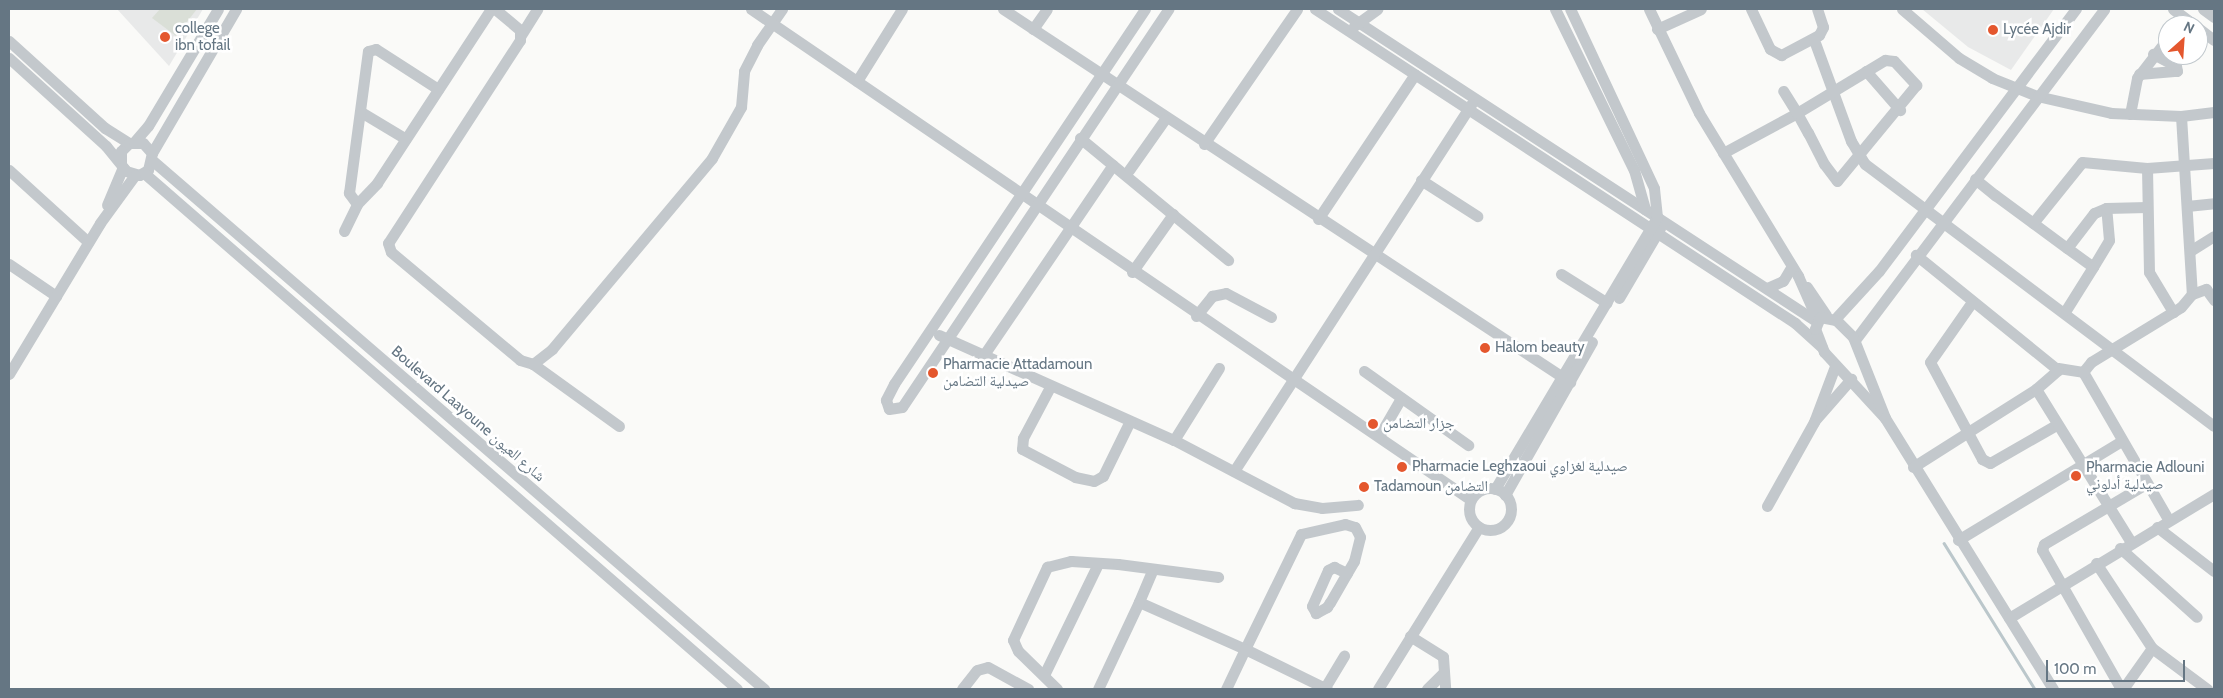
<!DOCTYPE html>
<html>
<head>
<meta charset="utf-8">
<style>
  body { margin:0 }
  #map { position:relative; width:2223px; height:698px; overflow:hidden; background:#fafaf8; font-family:Cabin,"Noto Naskh Arabic",sans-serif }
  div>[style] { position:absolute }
  .built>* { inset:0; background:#e8e9e9 }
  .green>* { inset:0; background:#dadfd7 }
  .stream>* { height:2.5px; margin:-1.25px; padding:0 1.25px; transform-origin:1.25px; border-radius:1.25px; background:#bbc7cb }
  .minor>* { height:11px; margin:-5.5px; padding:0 5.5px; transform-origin:5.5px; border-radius:5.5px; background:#c3c8cc }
  .minor>.ring { margin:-5.5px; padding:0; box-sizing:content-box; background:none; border:11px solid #c3c8cc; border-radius:50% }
  .dots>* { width:14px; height:14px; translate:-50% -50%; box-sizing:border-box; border:2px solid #fff; border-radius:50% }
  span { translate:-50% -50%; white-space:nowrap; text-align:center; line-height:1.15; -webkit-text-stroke:5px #fff; paint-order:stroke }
  .poi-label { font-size:15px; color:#657683 }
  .left { translate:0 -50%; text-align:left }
  .street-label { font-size:15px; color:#657683 }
  .frame { position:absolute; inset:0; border:10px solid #657683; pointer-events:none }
  .north { position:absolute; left:2158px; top:15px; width:50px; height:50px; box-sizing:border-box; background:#fff; border:1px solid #c1c8cd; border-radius:50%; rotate:26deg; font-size:14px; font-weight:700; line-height:20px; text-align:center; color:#657683 }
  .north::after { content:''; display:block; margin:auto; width:18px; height:22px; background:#e4572e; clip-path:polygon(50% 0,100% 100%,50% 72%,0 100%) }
  .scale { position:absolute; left:2046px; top:660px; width:139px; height:22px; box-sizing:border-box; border:2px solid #657683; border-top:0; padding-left:6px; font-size:15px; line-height:18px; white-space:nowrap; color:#657683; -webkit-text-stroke:4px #fff; paint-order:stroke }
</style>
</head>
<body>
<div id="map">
  <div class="built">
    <i style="clip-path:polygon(117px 9px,203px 9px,169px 66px)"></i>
    <i style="clip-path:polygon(1922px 9px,2054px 9px,2011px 70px,1968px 47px)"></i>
  </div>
  <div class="green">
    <i style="clip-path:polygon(160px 9px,197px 9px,176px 36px,152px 18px)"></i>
  </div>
  <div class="stream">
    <i style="left:1944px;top:543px;width:172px;rotate:58.1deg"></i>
  </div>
  <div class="minor">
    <i style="left:495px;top:9px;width:33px;rotate:40deg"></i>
    <i style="left:520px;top:30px;width:10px;rotate:90deg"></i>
    <i style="left:520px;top:40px;width:242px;rotate:123deg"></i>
    <i style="left:388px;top:243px;width:9px;rotate:72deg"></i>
    <i style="left:391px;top:252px;width:168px;rotate:39.9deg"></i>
    <i style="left:520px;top:360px;width:14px;rotate:17deg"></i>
    <i style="left:533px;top:364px;width:24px;rotate:-38deg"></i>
    <i style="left:552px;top:349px;width:249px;rotate:-50deg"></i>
    <i style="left:712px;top:158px;width:59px;rotate:-60.4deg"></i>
    <i style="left:741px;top:107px;width:36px;rotate:-85deg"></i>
    <i style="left:744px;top:71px;width:29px;rotate:-63deg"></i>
    <i style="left:757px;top:45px;width:44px;rotate:-55.2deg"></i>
    <i style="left:751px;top:9px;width:871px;rotate:34.29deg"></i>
    <i style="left:1003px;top:9px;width:679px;rotate:33.34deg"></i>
    <i style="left:1145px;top:9px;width:451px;rotate:123.8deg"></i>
    <i style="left:894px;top:384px;width:18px;rotate:117deg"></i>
    <i style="left:886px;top:400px;width:9px;rotate:72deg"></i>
    <i style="left:889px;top:409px;width:13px;rotate:-9deg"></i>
    <i style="left:902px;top:407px;width:479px;rotate:-56.2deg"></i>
    <i style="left:1315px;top:9px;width:574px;rotate:33.19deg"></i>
    <i style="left:1795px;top:323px;width:36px;rotate:42deg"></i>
    <i style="left:1338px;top:9px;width:571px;rotate:33.13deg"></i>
    <i style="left:1555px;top:9px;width:179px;rotate:63.9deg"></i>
    <i style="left:1634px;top:170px;width:41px;rotate:74.2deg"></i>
    <i style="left:1649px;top:9px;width:115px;rotate:64.3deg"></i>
    <i style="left:1699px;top:113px;width:191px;rotate:58.7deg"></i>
    <i style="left:1798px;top:276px;width:47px;rotate:66.2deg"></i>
    <i style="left:1751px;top:9px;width:44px;rotate:64.6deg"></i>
    <i style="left:1770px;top:49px;width:13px;rotate:29deg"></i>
    <i style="left:1781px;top:55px;width:43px;rotate:-27.8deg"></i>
    <i style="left:1819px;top:35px;width:9px;rotate:-63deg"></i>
    <i style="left:1823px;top:27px;width:19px;rotate:-108deg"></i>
    <i style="left:1902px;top:9px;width:75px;rotate:40.7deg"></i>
    <i style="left:1959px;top:58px;width:39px;rotate:31deg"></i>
    <i style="left:1992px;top:78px;width:48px;rotate:21.8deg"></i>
    <i style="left:2037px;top:96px;width:76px;rotate:12.9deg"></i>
    <i style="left:2111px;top:113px;width:70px;rotate:2.5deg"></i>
    <i style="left:2181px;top:116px;width:33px;rotate:-7deg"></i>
    <i style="left:2173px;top:9px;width:26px;rotate:37deg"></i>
    <i style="left:2203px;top:9px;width:14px;rotate:36deg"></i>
    <i style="left:1354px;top:26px;width:29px;rotate:-36deg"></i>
    <i style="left:2198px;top:28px;width:20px;rotate:37deg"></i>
    <i style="left:1033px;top:29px;width:24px;rotate:-55deg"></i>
    <i style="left:1657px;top:29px;width:48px;rotate:-24.4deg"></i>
    <i style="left:521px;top:35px;width:31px;rotate:-58deg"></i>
    <i style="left:1814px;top:40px;width:108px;rotate:69.9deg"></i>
    <i style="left:1851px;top:141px;width:27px;rotate:59deg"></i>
    <i style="left:1865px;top:164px;width:436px;rotate:36.9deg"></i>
    <i style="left:9px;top:41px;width:130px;rotate:42.2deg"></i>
    <i style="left:105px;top:128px;width:28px;rotate:32deg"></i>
    <i style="left:9px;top:58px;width:131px;rotate:42.2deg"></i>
    <i style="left:106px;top:146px;width:32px;rotate:51deg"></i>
    <i style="left:126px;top:171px;width:14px;rotate:17deg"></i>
    <i style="left:139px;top:175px;width:10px;rotate:-29deg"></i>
    <i style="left:148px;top:170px;width:17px;rotate:-77deg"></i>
    <i style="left:152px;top:153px;width:13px;rotate:-132deg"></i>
    <i style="left:143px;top:143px;width:14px;rotate:180deg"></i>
    <i style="left:129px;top:143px;width:11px;rotate:135deg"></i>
    <i style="left:121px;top:151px;width:12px;rotate:90deg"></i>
    <i style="left:1866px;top:71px;width:52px;rotate:48.9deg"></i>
    <i style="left:2139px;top:74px;width:38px;rotate:-5deg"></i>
    <i style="left:2177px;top:71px;width:5px;rotate:-101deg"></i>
    <i style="left:2176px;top:66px;width:26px;rotate:-152deg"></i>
    <i style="left:857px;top:81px;width:85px;rotate:-58deg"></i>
    <i style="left:361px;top:112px;width:52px;rotate:31deg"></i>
    <i style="left:2130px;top:114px;width:37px;rotate:-79deg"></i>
    <i style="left:2137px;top:78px;width:51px;rotate:-52.2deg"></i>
    <i style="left:2181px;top:116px;width:178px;rotate:86.5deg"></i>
    <i style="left:1080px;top:138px;width:192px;rotate:39.5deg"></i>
    <i style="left:134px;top:142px;width:21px;rotate:-49deg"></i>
    <i style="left:148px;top:126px;width:136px;rotate:-59.1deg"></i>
    <i style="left:1204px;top:144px;width:164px;rotate:-55.4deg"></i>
    <i style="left:152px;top:153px;width:167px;rotate:-59.7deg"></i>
    <i style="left:1723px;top:153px;width:84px;rotate:-28.4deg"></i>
    <i style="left:1797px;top:113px;width:103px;rotate:-31.1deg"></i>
    <i style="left:1885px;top:60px;width:9px;rotate:6deg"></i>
    <i style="left:1894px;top:61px;width:33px;rotate:47deg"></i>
    <i style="left:1916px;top:85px;width:124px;rotate:129.5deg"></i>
    <i style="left:1837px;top:181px;width:21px;rotate:-127deg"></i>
    <i style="left:1824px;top:164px;width:35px;rotate:-117deg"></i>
    <i style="left:1808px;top:133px;width:23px;rotate:-119deg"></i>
    <i style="left:1797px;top:113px;width:26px;rotate:-122deg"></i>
    <i style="left:153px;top:161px;width:808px;rotate:40.83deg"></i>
    <i style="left:2147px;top:168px;width:104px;rotate:88.9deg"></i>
    <i style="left:2149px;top:272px;width:47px;rotate:59deg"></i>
    <i style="left:9px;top:170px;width:107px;rotate:42.3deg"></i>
    <i style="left:1129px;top:170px;width:62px;rotate:-54.8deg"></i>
    <i style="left:144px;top:173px;width:786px;rotate:41.03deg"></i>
    <i style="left:1975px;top:179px;width:26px;rotate:39deg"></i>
    <i style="left:1995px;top:195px;width:89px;rotate:36.4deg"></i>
    <i style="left:2067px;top:248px;width:32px;rotate:36deg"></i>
    <i style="left:2093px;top:267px;width:31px;rotate:-59deg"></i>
    <i style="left:2109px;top:240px;width:32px;rotate:-95deg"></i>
    <i style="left:2106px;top:208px;width:13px;rotate:157deg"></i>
    <i style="left:2094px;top:213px;width:44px;rotate:127.6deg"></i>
    <i style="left:1421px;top:180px;width:67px;rotate:32.7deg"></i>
    <i style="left:357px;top:204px;width:14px;rotate:-126deg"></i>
    <i style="left:349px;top:193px;width:143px;rotate:-82.4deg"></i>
    <i style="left:368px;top:51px;width:8px;rotate:-14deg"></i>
    <i style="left:376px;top:49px;width:74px;rotate:32.8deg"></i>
    <i style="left:107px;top:205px;width:41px;rotate:-67.2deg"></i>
    <i style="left:2187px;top:206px;width:27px;rotate:-6deg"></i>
    <i style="left:2106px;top:208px;width:41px;rotate:-1.4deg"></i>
    <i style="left:1318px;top:219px;width:174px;rotate:-56.2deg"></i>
    <i style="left:2033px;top:223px;width:78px;rotate:-51.2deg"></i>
    <i style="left:2082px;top:162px;width:65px;rotate:5.3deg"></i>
    <i style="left:2147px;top:168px;width:67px;rotate:-4.3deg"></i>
    <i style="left:344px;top:231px;width:30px;rotate:-64deg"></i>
    <i style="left:357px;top:204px;width:29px;rotate:-46deg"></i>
    <i style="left:377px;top:183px;width:208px;rotate:-56.8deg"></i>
    <i style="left:2190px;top:251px;width:28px;rotate:-32deg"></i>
    <i style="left:9px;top:264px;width:57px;rotate:34.2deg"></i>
    <i style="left:1132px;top:272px;width:71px;rotate:-54.7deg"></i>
    <i style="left:1561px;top:274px;width:54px;rotate:32.2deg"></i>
    <i style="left:1807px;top:287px;width:34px;rotate:56deg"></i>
    <i style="left:1767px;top:288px;width:17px;rotate:-24deg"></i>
    <i style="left:1783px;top:281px;width:17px;rotate:-59deg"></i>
    <i style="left:1619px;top:298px;width:81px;rotate:-59.6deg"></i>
    <i style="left:1972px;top:302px;width:73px;rotate:125deg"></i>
    <i style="left:1930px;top:362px;width:110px;rotate:61.8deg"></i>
    <i style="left:1982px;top:459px;width:9px;rotate:27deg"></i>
    <i style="left:1990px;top:463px;width:76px;rotate:-29.9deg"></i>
    <i style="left:2066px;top:310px;width:51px;rotate:-57.9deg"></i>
    <i style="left:1196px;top:316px;width:26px;rotate:-51deg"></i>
    <i style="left:1212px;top:296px;width:14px;rotate:-12deg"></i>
    <i style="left:1226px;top:293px;width:51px;rotate:28.1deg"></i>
    <i style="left:1835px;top:319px;width:65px;rotate:-47.5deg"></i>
    <i style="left:1879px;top:271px;width:328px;rotate:-53.1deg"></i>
    <i style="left:939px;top:335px;width:257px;rotate:24.1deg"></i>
    <i style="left:1174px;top:440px;width:136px;rotate:27.7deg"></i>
    <i style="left:1294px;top:503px;width:28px;rotate:10deg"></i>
    <i style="left:1322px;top:508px;width:36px;rotate:-5deg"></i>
    <i style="left:1855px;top:340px;width:414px;rotate:-53deg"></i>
    <i style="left:983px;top:356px;width:231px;rotate:-55.8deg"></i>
    <i style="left:533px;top:364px;width:106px;rotate:35.8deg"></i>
    <i style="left:2058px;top:368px;width:25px;rotate:9deg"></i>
    <i style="left:1364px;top:371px;width:128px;rotate:35.4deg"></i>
    <i style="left:9px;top:374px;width:176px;rotate:-58.9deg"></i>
    <i style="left:100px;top:223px;width:59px;rotate:-53.9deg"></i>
    <i style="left:1050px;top:387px;width:58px;rotate:117.9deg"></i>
    <i style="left:1023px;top:438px;width:11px;rotate:95deg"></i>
    <i style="left:1022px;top:449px;width:60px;rotate:27.8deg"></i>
    <i style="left:1075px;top:477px;width:19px;rotate:12deg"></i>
    <i style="left:1094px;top:481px;width:10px;rotate:-29deg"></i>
    <i style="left:1103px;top:476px;width:61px;rotate:-63.9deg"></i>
    <i style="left:2036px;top:389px;width:180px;rotate:58.2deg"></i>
    <i style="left:1885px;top:418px;width:90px;rotate:-132.7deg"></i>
    <i style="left:1824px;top:352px;width:25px;rotate:-111deg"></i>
    <i style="left:1815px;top:329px;width:13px;rotate:-67deg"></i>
    <i style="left:1820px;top:317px;width:16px;rotate:11deg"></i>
    <i style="left:1836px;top:320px;width:24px;rotate:45deg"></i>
    <i style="left:1853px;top:337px;width:87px;rotate:68.4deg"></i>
    <i style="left:1885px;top:418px;width:319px;rotate:58.2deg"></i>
    <i style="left:1815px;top:420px;width:55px;rotate:-48.7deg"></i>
    <i style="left:1379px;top:436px;width:44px;rotate:-59.9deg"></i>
    <i style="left:1174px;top:440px;width:85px;rotate:-58deg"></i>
    <i style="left:1913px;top:467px;width:146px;rotate:-32.4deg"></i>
    <i style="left:2036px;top:389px;width:29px;rotate:-41deg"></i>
    <i style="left:2058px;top:370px;width:183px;rotate:-141deg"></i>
    <i style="left:1234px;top:471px;width:437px;rotate:-57.1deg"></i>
    <i class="ring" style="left:1469px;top:488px;width:31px;height:31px"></i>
    <i style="left:1495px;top:489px;width:317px;rotate:-59.2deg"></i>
    <i style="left:1657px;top:217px;width:29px;rotate:-96deg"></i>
    <i style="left:1654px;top:188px;width:198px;rotate:-115.1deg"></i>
    <i style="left:1505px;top:495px;width:176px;rotate:-60.4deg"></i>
    <i style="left:1767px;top:506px;width:96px;rotate:-60.8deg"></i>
    <i style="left:1814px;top:422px;width:60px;rotate:-69.4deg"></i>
    <i style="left:2168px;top:519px;width:170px;rotate:-120deg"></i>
    <i style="left:2083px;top:372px;width:13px;rotate:-51deg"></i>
    <i style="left:2091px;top:362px;width:105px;rotate:-31.4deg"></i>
    <i style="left:2181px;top:307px;width:17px;rotate:-50deg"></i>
    <i style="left:2192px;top:294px;width:15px;rotate:-20deg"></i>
    <i style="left:2206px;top:289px;width:14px;rotate:54deg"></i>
    <i style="left:2157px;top:527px;width:72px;rotate:37.7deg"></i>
    <i style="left:1958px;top:540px;width:189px;rotate:-31.2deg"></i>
    <i style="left:2120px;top:548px;width:103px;rotate:41.9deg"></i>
    <i style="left:2096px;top:563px;width:102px;rotate:56.6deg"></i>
    <i style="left:2152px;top:648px;width:69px;rotate:36.7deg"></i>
    <i style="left:1152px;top:571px;width:34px;rotate:113deg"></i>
    <i style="left:1139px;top:602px;width:116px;rotate:23.9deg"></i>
    <i style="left:1245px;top:649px;width:128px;rotate:-64deg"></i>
    <i style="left:1301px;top:534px;width:45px;rotate:-12.8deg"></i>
    <i style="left:1345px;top:524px;width:10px;rotate:17deg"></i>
    <i style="left:1355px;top:527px;width:11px;rotate:63deg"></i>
    <i style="left:1360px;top:537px;width:25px;rotate:104deg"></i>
    <i style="left:1354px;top:561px;width:14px;rotate:120deg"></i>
    <i style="left:1347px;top:573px;width:34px;rotate:120deg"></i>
    <i style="left:1330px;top:602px;width:6px;rotate:121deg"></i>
    <i style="left:1327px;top:607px;width:13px;rotate:151deg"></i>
    <i style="left:1316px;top:613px;width:8px;rotate:-120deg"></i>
    <i style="left:1312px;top:606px;width:39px;rotate:-66deg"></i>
    <i style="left:1328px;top:570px;width:7px;rotate:-27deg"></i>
    <i style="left:1334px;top:567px;width:14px;rotate:25deg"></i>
    <i style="left:2009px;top:618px;width:240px;rotate:-31.2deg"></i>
    <i style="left:1410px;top:636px;width:39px;rotate:32deg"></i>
    <i style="left:1443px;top:657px;width:32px;rotate:86deg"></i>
    <i style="left:1044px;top:675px;width:123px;rotate:-64.1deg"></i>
    <i style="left:962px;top:689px;width:24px;rotate:-52deg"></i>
    <i style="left:977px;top:670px;width:11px;rotate:-15deg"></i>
    <i style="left:988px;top:667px;width:46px;rotate:28.8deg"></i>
    <i style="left:1057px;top:689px;width:54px;rotate:-135.7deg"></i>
    <i style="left:1018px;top:651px;width:12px;rotate:-114deg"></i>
    <i style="left:1013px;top:640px;width:81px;rotate:-65deg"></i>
    <i style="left:1047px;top:567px;width:25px;rotate:-14deg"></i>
    <i style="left:1071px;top:561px;width:47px;rotate:3.7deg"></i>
    <i style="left:1118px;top:564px;width:101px;rotate:7.4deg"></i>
    <i style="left:1098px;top:689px;width:96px;rotate:-64.8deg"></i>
    <i style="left:1226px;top:689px;width:44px;rotate:-64.6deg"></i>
    <i style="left:1245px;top:649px;width:91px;rotate:26deg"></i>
    <i style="left:1324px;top:689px;width:39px;rotate:-59deg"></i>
    <i style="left:1378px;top:689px;width:191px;rotate:-58.1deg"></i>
    <i style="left:1427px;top:689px;width:24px;rotate:-45deg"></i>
    <i style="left:2121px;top:689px;width:160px;rotate:-119.6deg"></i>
    <i style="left:2042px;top:550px;width:6px;rotate:-72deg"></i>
    <i style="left:2044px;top:544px;width:118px;rotate:-30.5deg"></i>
    <i style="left:2123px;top:689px;width:50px;rotate:-54.7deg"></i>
  </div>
  <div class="dots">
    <i style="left:1993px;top:30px;background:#e4572e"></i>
    <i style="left:165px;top:37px;background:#e4572e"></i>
    <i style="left:1485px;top:348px;background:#e4572e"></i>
    <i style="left:933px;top:373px;background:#e4572e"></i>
    <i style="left:1373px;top:424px;background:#e4572e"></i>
    <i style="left:1402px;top:467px;background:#e4572e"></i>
    <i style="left:2076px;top:476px;background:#e4572e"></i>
    <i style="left:1364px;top:487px;background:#e4572e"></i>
  </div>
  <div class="poi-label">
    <span class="left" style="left:175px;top:37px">college<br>ibn tofail</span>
    <span class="left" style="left:2003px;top:30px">Lycée Ajdir</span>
    <span class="left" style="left:1495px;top:348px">Halom beauty</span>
    <span class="left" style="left:943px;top:373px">Pharmacie Attadamoun<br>صيدلية التضامن</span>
    <span class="left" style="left:1383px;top:424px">جزار التضامن</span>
    <span class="left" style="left:1412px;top:467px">Pharmacie Leghzaoui صيدلية لغزاوي</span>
    <span class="left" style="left:2086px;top:476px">Pharmacie Adlouni<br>صيدلية أدلوني</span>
    <span class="left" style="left:1374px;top:487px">Tadamoun التضامن</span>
  </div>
  <div class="street-label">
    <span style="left:468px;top:414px;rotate:41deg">Boulevard Laayoune شارع العيون</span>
  </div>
  <div class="frame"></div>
  <div class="north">N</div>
  <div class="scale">100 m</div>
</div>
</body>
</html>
